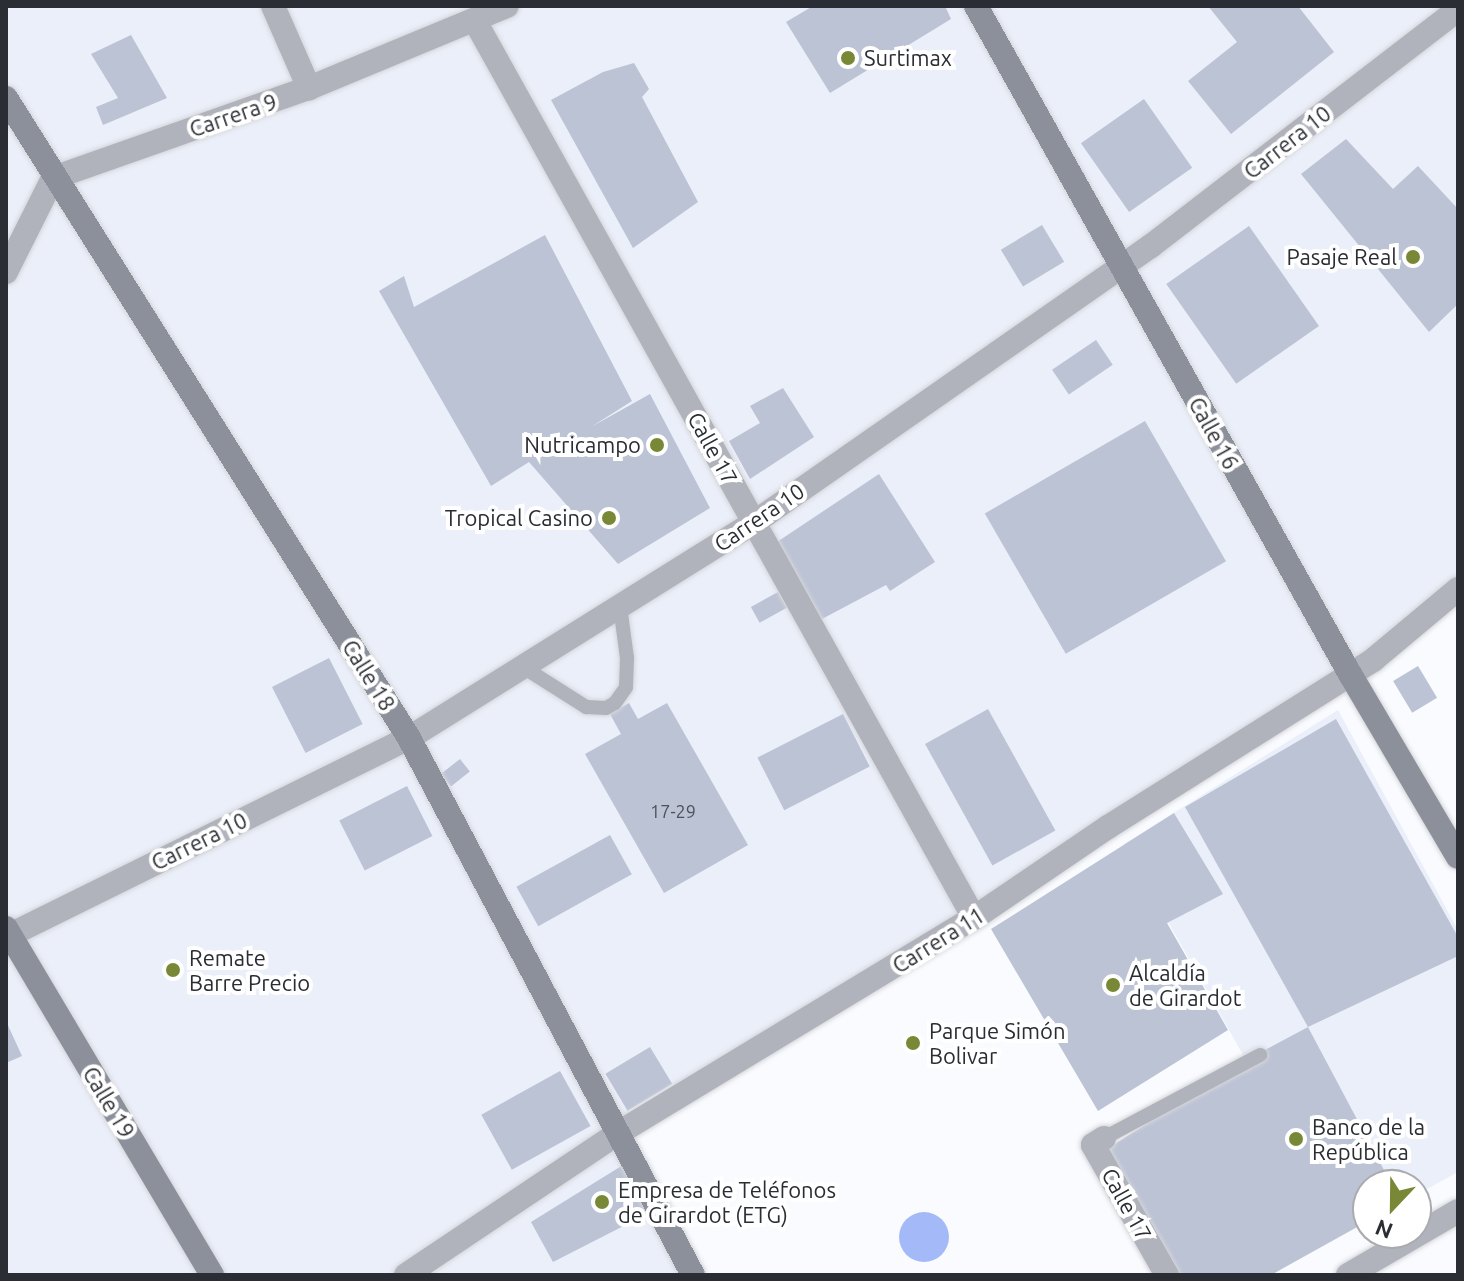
<!DOCTYPE html>
<html>
<head>
<meta charset="utf-8">
<style>
  body { margin:0 }
  #map { position:relative; width:1464px; height:1281px; overflow:hidden; background:#fafbff; font-family:Ubuntu,sans-serif }
  div>[style] { position:absolute }
  .built>* { inset:0; background:#ebeff9 }
  .water>* { inset:0; background:#a4baf8 }
  .round { border-radius:50% }
  .building>* { inset:0; background:#bcc3d5; transform-origin:0 0 }
  .roads { filter:drop-shadow(0 0 2px #d5d6da) drop-shadow(0 0 2px #d5d6da) }
  .lane>* { height:14px; margin:-7px; padding:0 7px; transform-origin:7px; border-radius:7px; background:#b0b3bb }
  .street>* { height:24px; margin:-12px; padding:0 12px; transform-origin:12px; border-radius:12px; background:#b0b3bb }
  .secondary>* { height:24px; margin:-12px; padding:0 12px; transform-origin:12px; border-radius:12px; background:#8c909b }
  .dots>* { width:22px; height:22px; translate:-50% -50%; box-sizing:border-box; border:4px solid #fff; border-radius:50% }
  span { translate:-50% -50%; white-space:nowrap; text-align:center; line-height:1.15; -webkit-text-stroke:8px #fff; paint-order:stroke }
  .number-label { font-size:18px; color:#4f525c }
  .number-label span { -webkit-text-stroke-width:0 }
  .poi-label { font-size:22px; color:#2b2d34 }
  .left { translate:0 -50%; text-align:left }
  .right { translate:-100% -50%; text-align:right }
  .street-label { font-size:22px; color:#2b2d34 }
  .frame { position:absolute; inset:0; border:8px solid #2b2d34; pointer-events:none }
  .north { position:absolute; left:1352px; top:1169px; width:80px; height:80px; box-sizing:border-box; background:#fff; border:2px solid #aaabae; border-radius:50%; rotate:202deg; font-size:22px; font-weight:700; line-height:32px; text-align:center; color:#2b2d34 }
  .north::after { content:''; display:block; margin:auto; width:28px; height:36px; background:#798837; clip-path:polygon(50% 0,100% 100%,50% 72%,0 100%) }
</style>
</head>
<body>
<div id="map">
  <div class="built">
    <i style="clip-path:polygon(6px 6px,1458px 6px,1458px 589px,1383px 653px,621px 1132px,693px 1275px,6px 1275px)"></i>
    <i style="clip-path:polygon(1338px 710px,1458px 930px,1458px 1172px,1416px 1195px,1416px 1185px,1392px 1185px,1308px 1027px,1246px 1060px,1124px 844px)"></i>
  </div>
  <div class="water">
    <i class="round" style="left:899px;top:1212px;width:50px;height:50px"></i>
  </div>
  <div class="building">
    <i style="clip-path:polygon(813px 6px,945px 6px,951px 19px,830px 93px,786px 22px)"></i>
    <i style="clip-path:polygon(1208px 6px,1298px 6px,1334px 52px,1231px 134px,1188px 81px,1237px 42px)"></i>
    <i style="clip-path:polygon(131px 35px,167px 98px,103px 125px,96px 107px,118px 98px,91px 54px)"></i>
    <i style="clip-path:polygon(634px 63px,649px 89px,642px 97px,698px 202px,633px 248px,551px 100px,603px 72px)"></i>
    <i style="left:1144px;top:99px;width:84px;height:77px;rotate:55deg"></i>
    <i style="clip-path:polygon(1346px 139px,1393px 189px,1418px 166px,1458px 209px,1458px 304px,1429px 332px,1301px 174px)"></i>
    <i style="left:1042px;top:225px;width:43px;height:48px;rotate:59deg"></i>
    <i style="left:1249px;top:226px;width:122px;height:101px;rotate:55deg"></i>
    <i style="clip-path:polygon(545px 235px,632px 401px,591px 427px,650px 394px,710px 508px,618px 564px,529px 462px,491px 486px,379px 291px,404px 276px,414px 307px)"></i>
    <i style="left:1096px;top:340px;width:30px;height:53px;rotate:56deg"></i>
    <i style="clip-path:polygon(783px 388px,814px 437px,750px 479px,729px 441px,760px 423px,750px 406px)"></i>
    <i style="left:1145px;top:421px;width:162px;height:185px;rotate:60deg"></i>
    <i style="clip-path:polygon(879px 474px,935px 562px,890px 591px,886px 585px,822px 619px,777px 542px)"></i>
    <i style="left:778px;top:592px;width:18px;height:31px;rotate:61deg"></i>
    <i style="left:329px;top:658px;width:74px;height:64px;rotate:63deg"></i>
    <i style="left:1418px;top:666px;width:37px;height:29px;rotate:59deg"></i>
    <i style="clip-path:polygon(629px 703px,638px 719px,667px 703px,748px 845px,664px 893px,585px 754px,621px 734px,610px 714px)"></i>
    <i style="left:988px;top:709px;width:139px;height:72px;rotate:61deg"></i>
    <i style="left:843px;top:714px;width:59px;height:96px;rotate:63deg"></i>
    <i style="clip-path:polygon(1336px 719px,1458px 937px,1458px 956px,1308px 1027px,1185px 807px)"></i>
    <i style="left:460px;top:759px;width:16px;height:24px;rotate:52deg"></i>
    <i style="left:407px;top:786px;width:56px;height:76px;rotate:63deg"></i>
    <i style="clip-path:polygon(1174px 813px,1223px 894px,1167px 923px,1228px 1030px,1098px 1111px,991px 929px)"></i>
    <i style="left:610px;top:835px;width:45px;height:107px;rotate:61deg"></i>
    <i style="clip-path:polygon(6px 1021px,22px 1056px,6px 1063px)"></i>
    <i style="clip-path:polygon(1308px 1027px,1392px 1185px,1368px 1185px,1368px 1221px,1271px 1275px,1178px 1275px,1107px 1149px,1246px 1060px)"></i>
    <i style="left:650px;top:1047px;width:43px;height:52px;rotate:59deg"></i>
    <i style="left:560px;top:1071px;width:63px;height:90px;rotate:61deg"></i>
    <i style="clip-path:polygon(623px 1165px,647px 1214px,553px 1262px,531px 1222px)"></i>
  </div>
  <div class="roads">
    <div class="lane">
      <i style="left:523px;top:667px;width:75px;rotate:32.4deg"></i>
      <i style="left:586px;top:707px;width:20px;rotate:3deg"></i>
      <i style="left:606px;top:708px;width:10px;rotate:-29deg"></i>
      <i style="left:615px;top:703px;width:19px;rotate:-55deg"></i>
      <i style="left:626px;top:687px;width:29px;rotate:-88deg"></i>
      <i style="left:627px;top:658px;width:52px;rotate:-97.7deg"></i>
      <i style="left:1104px;top:1138px;width:177px;rotate:-28deg"></i>
    </div>
    <div class="street">
      <i style="left:273px;top:6px;width:90px;rotate:66.3deg"></i>
      <i style="left:475px;top:21px;width:1026px;rotate:60.91deg"></i>
      <i style="left:6px;top:272px;width:105px;rotate:-63.4deg"></i>
      <i style="left:53px;top:178px;width:271px;rotate:-19.4deg"></i>
      <i style="left:309px;top:88px;width:214px;rotate:-22.5deg"></i>
      <i style="left:6px;top:937px;width:449px;rotate:-26.3deg"></i>
      <i style="left:409px;top:738px;width:408px;rotate:-32deg"></i>
      <i style="left:755px;top:522px;width:483px;rotate:-34.9deg"></i>
      <i style="left:1151px;top:246px;width:387px;rotate:-37.6deg"></i>
      <i style="left:1104px;top:1138px;width:13px;rotate:148deg"></i>
      <i style="left:1093px;top:1145px;width:150px;rotate:60.4deg"></i>
      <i style="left:406px;top:1275px;width:257px;rotate:-33.8deg"></i>
      <i style="left:620px;top:1132px;width:414px;rotate:-31.2deg"></i>
      <i style="left:974px;top:918px;width:162px;rotate:-34.2deg"></i>
      <i style="left:1108px;top:827px;width:313px;rotate:-32.2deg"></i>
      <i style="left:1373px;top:660px;width:111px;rotate:-39.9deg"></i>
      <i style="left:1348px;top:1275px;width:127px;rotate:-30.2deg"></i>
    </div>
    <div class="secondary">
      <i style="left:976px;top:6px;width:766px;rotate:60.76deg"></i>
      <i style="left:1350px;top:674px;width:212px;rotate:59.5deg"></i>
      <i style="left:6px;top:98px;width:756px;rotate:57.8deg"></i>
      <i style="left:409px;top:738px;width:607px;rotate:62.13deg"></i>
      <i style="left:6px;top:928px;width:404px;rotate:59.3deg"></i>
    </div>
  </div>
  <div class="dots">
    <i style="left:848px;top:58px;background:#798837"></i>
    <i style="left:1413px;top:257px;background:#798837"></i>
    <i style="left:657px;top:445px;background:#798837"></i>
    <i style="left:609px;top:518px;background:#798837"></i>
    <i style="left:173px;top:970px;background:#798837"></i>
    <i style="left:1113px;top:985px;background:#798837"></i>
    <i style="left:913px;top:1043px;background:#798837"></i>
    <i style="left:1296px;top:1139px;background:#798837"></i>
    <i style="left:602px;top:1202px;background:#798837"></i>
  </div>
  <div class="number-label">
    <span style="left:673px;top:811px">17-29</span>
  </div>
  <div class="poi-label">
    <span class="left" style="left:864px;top:58px">Surtimax</span>
    <span class="right" style="left:1397px;top:257px">Pasaje Real</span>
    <span class="right" style="left:641px;top:445px">Nutricampo</span>
    <span class="right" style="left:593px;top:518px">Tropical Casino</span>
    <span class="left" style="left:189px;top:970px">Remate<br>Barre Precio</span>
    <span class="left" style="left:1129px;top:985px">Alcaldía<br>de Girardot</span>
    <span class="left" style="left:929px;top:1043px">Parque Simón<br>Bolivar</span>
    <span class="left" style="left:1312px;top:1139px">Banco de la<br>República</span>
    <span class="left" style="left:618px;top:1202px">Empresa de Teléfonos<br>de Girardot (ETG)</span>
  </div>
  <div class="street-label">
    <span style="left:233px;top:115px;rotate:-19deg">Carrera 9</span>
    <span style="left:1287px;top:142px;rotate:-38deg">Carrera 10</span>
    <span style="left:1214px;top:433px;rotate:61deg">Calle 16</span>
    <span style="left:713px;top:448px;rotate:61deg">Calle 17</span>
    <span style="left:759px;top:517px;rotate:-34deg">Carrera 10</span>
    <span style="left:369px;top:675px;rotate:58deg">Calle 18</span>
    <span style="left:199px;top:841px;rotate:-26deg">Carrera 10</span>
    <span style="left:938px;top:940px;rotate:-32deg">Carrera 11</span>
    <span style="left:109px;top:1102px;rotate:59deg">Calle 19</span>
    <span style="left:1127px;top:1204px;rotate:61deg">Calle 17</span>
  </div>
  <div class="frame"></div>
  <div class="north">N</div>
</div>
</body>
</html>
